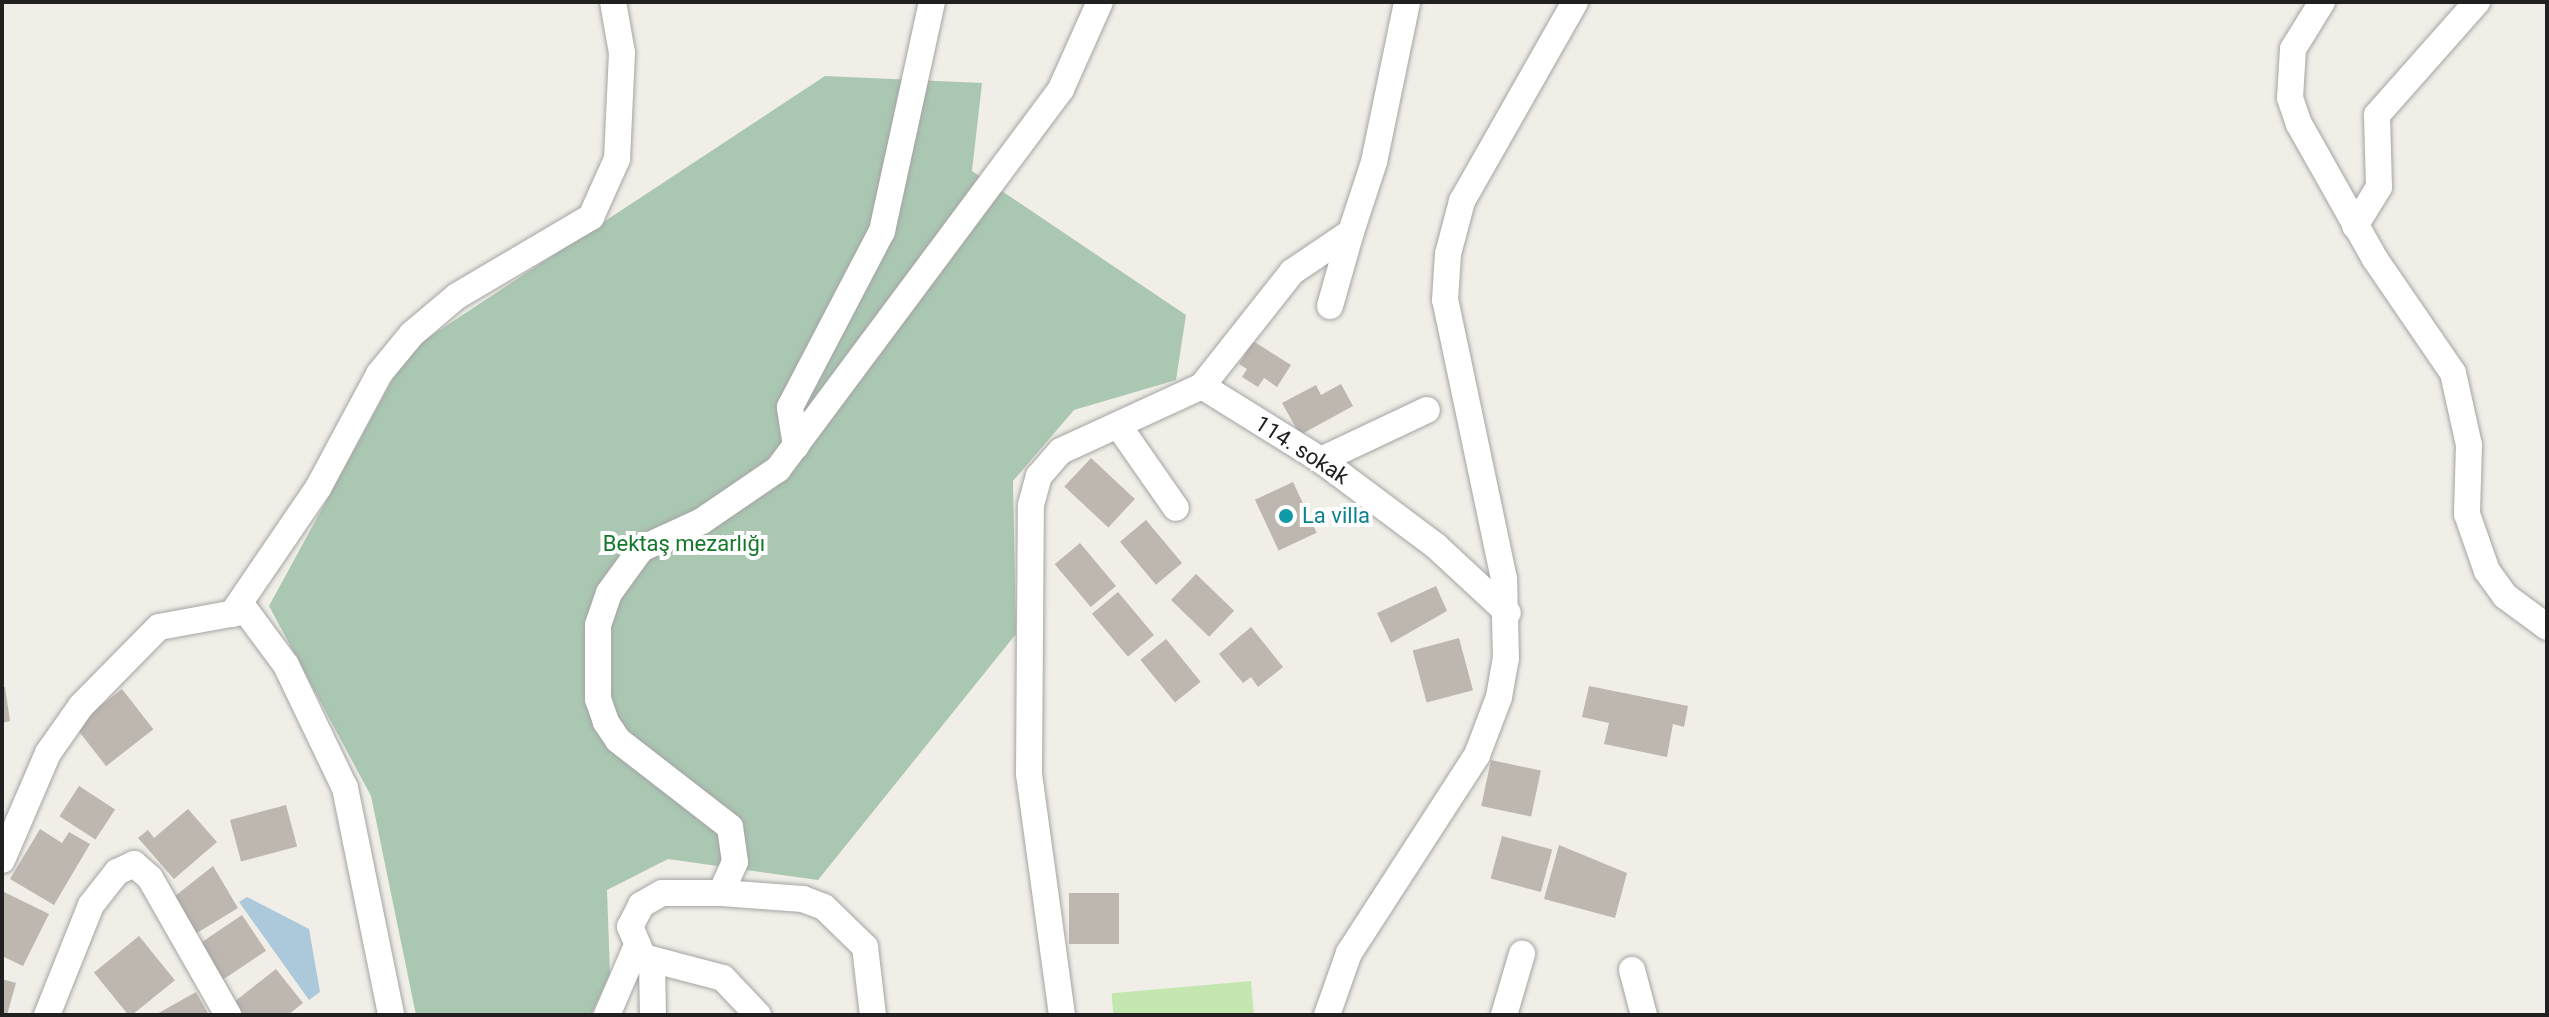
<!DOCTYPE html>
<html>
<head>
<meta charset="utf-8">
<style>
  body { margin:0 }
  #map { position:relative; width:2549px; height:1017px; overflow:hidden; background:#f0eee7; font-family:Roboto,sans-serif }
  div>[style] { position:absolute }
  .grass>* { inset:0; background:#c4e6b1; transform-origin:0 0 }
  .cemetery>* { inset:0; background:#aac7b2 }
  .water>* { inset:0; background:#abc9da }
  .building>* { inset:0; background:#bdb7b0; transform-origin:0 0 }
  .roads { filter:drop-shadow(0 0 2px #a4a4a4) drop-shadow(0 0 2px #a4a4a4) }
  .minor>* { height:26px; margin:-13px; padding:0 13px; transform-origin:13px; border-radius:13px; background:#fff }
  .dots>* { width:22px; height:22px; translate:-50% -50%; box-sizing:border-box; border:4px solid #fff; border-radius:50% }
  span { translate:-50% -50%; white-space:nowrap; text-align:center; line-height:1.15; -webkit-text-stroke:8px #fff; paint-order:stroke }
  .street-label { font-size:22px; color:#202020 }
  .culture-label { font-size:22px; color:#0d838f }
  .left { translate:0 -50%; text-align:left }
  .park-label { font-size:22px; color:#14782a }
  .frame { position:absolute; inset:0; border:4px solid #202020; pointer-events:none }
</style>
</head>
<body>
<div id="map">
  <div class="grass">
    <i style="left:1251px;top:981px;width:34px;height:140px;rotate:85deg"></i>
  </div>
  <div class="cemetery">
    <i style="clip-path:polygon(825px 76px,982px 83px,972px 171px,1186px 315px,1176px 380px,1074px 410px,1013px 481px,1016px 634px,818px 880px,668px 859px,607px 890px,610px 974px,591px 1015px,416px 1015px,371px 796px,269px 606px,408px 351px)"></i>
  </div>
  <div class="water">
    <i style="clip-path:polygon(247px 897px,309px 929px,320px 992px,309px 1000px,239px 902px)"></i>
  </div>
  <div class="building">
    <i style="clip-path:polygon(1253px 341px,1291px 365px,1277px 387px,1264px 378px,1258px 387px,1242px 377px,1247px 369px,1239px 364px)"></i>
    <i style="clip-path:polygon(1341px 384px,1353px 406px,1300px 435px,1282px 403px,1316px 385px,1321px 395px)"></i>
    <i style="left:1091px;top:458px;width:60px;height:39px;rotate:43deg"></i>
    <i style="left:1293px;top:482px;width:56px;height:42px;rotate:65deg"></i>
    <i style="left:1146px;top:520px;width:56px;height:34px;rotate:50deg"></i>
    <i style="left:1080px;top:543px;width:56px;height:33px;rotate:50deg"></i>
    <i style="left:1196px;top:574px;width:53px;height:36px;rotate:44deg"></i>
    <i style="clip-path:polygon(1436px 586px,1447px 611px,1391px 643px,1377px 613px)"></i>
    <i style="left:1118px;top:592px;width:56px;height:34px;rotate:50deg"></i>
    <i style="clip-path:polygon(1251px 627px,1283px 667px,1258px 687px,1251px 677px,1243px 683px,1219px 654px)"></i>
    <i style="left:1459px;top:638px;width:54px;height:48px;rotate:75deg"></i>
    <i style="left:1166px;top:639px;width:55px;height:33px;rotate:51deg"></i>
    <i style="clip-path:polygon(1589px 686px,1688px 706px,1684px 727px,1673px 724px,1667px 757px,1604px 744px,1609px 723px,1582px 717px)"></i>
    <i style="clip-path:polygon(5px 687px,10px 721px,2px 723px,2px 688px)"></i>
    <i style="left:122px;top:689px;width:51px;height:60px;rotate:52deg"></i>
    <i style="left:1491px;top:760px;width:51px;height:47px;rotate:12deg"></i>
    <i style="left:79px;top:786px;width:43px;height:36px;rotate:33deg"></i>
    <i style="left:286px;top:805px;width:43px;height:58px;rotate:75deg"></i>
    <i style="clip-path:polygon(188px 809px,217px 842px,174px 879px,138px 838px,148px 830px,154px 838px)"></i>
    <i style="clip-path:polygon(40px 829px,62px 843px,69px 832px,90px 844px,54px 905px,10px 879px)"></i>
    <i style="left:1502px;top:836px;width:52px;height:44px;rotate:15deg"></i>
    <i style="clip-path:polygon(1559px 845px,1627px 873px,1615px 918px,1544px 899px)"></i>
    <i style="clip-path:polygon(213px 866px,238px 908px,192px 936px,170px 900px)"></i>
    <i style="clip-path:polygon(2px 891px,49px 914px,23px 966px,2px 956px)"></i>
    <i style="left:1069px;top:893px;width:50px;height:51px"></i>
    <i style="left:242px;top:915px;width:43px;height:54px;rotate:56deg"></i>
    <i style="left:139px;top:936px;width:57px;height:58px;rotate:51deg"></i>
    <i style="clip-path:polygon(276px 969px,303px 1003px,288px 1015px,244px 1015px,234px 1002px)"></i>
    <i style="clip-path:polygon(2px 979px,16px 983px,7px 1015px,2px 1015px)"></i>
    <i style="clip-path:polygon(196px 992px,209px 1015px,155px 1015px)"></i>
  </div>
  <div class="roads">
    <div class="minor">
      <i style="left:2322px;top:2px;width:55px;rotate:121.7deg"></i>
      <i style="left:2293px;top:49px;width:49px;rotate:93.5deg"></i>
      <i style="left:2290px;top:98px;width:28px;rotate:71deg"></i>
      <i style="left:2299px;top:124px;width:155px;rotate:60.6deg"></i>
      <i style="left:2375px;top:259px;width:138px;rotate:55.6deg"></i>
      <i style="left:2453px;top:373px;width:74px;rotate:77.5deg"></i>
      <i style="left:2469px;top:445px;width:69px;rotate:91.7deg"></i>
      <i style="left:2467px;top:514px;width:60px;rotate:70.7deg"></i>
      <i style="left:2487px;top:571px;width:31px;rotate:54deg"></i>
      <i style="left:2505px;top:596px;width:52px;rotate:36.4deg"></i>
      <i style="left:2355px;top:226px;width:46px;rotate:-58.4deg"></i>
      <i style="left:2379px;top:187px;width:72px;rotate:-91.6deg"></i>
      <i style="left:2377px;top:115px;width:151px;rotate:-48.5deg"></i>
      <i style="left:1330px;top:306px;width:77px;rotate:-74.2deg"></i>
      <i style="left:1202px;top:386px;width:140px;rotate:31.9deg"></i>
      <i style="left:1321px;top:460px;width:144px;rotate:36.8deg"></i>
      <i style="left:1436px;top:546px;width:98px;rotate:42.9deg"></i>
      <i style="left:1118px;top:425px;width:101px;rotate:55.1deg"></i>
      <i style="left:796px;top:446px;width:39px;rotate:-99deg"></i>
      <i style="left:790px;top:407px;width:199px;rotate:-62.4deg"></i>
      <i style="left:882px;top:231px;width:234px;rotate:-77.7deg"></i>
      <i style="left:1321px;top:460px;width:117px;rotate:-25.3deg"></i>
      <i style="left:232px;top:614px;width:153px;rotate:-55.7deg"></i>
      <i style="left:318px;top:488px;width:129px;rotate:-61.8deg"></i>
      <i style="left:379px;top:374px;width:52px;rotate:-50.5deg"></i>
      <i style="left:412px;top:334px;width:59px;rotate:-40.2deg"></i>
      <i style="left:457px;top:296px;width:156px;rotate:-30.5deg"></i>
      <i style="left:591px;top:217px;width:64px;rotate:-65.9deg"></i>
      <i style="left:617px;top:159px;width:106px;rotate:-87.3deg"></i>
      <i style="left:622px;top:53px;width:52px;rotate:-100deg"></i>
      <i style="left:2px;top:860px;width:116px;rotate:-66.7deg"></i>
      <i style="left:48px;top:753px;width:57px;rotate:-54.9deg"></i>
      <i style="left:81px;top:706px;width:111px;rotate:-45.4deg"></i>
      <i style="left:159px;top:627px;width:88px;rotate:-10.4deg"></i>
      <i style="left:246px;top:611px;width:67px;rotate:53.5deg"></i>
      <i style="left:286px;top:665px;width:136px;rotate:64.4deg"></i>
      <i style="left:345px;top:788px;width:232px;rotate:78.5deg"></i>
      <i style="left:721px;top:893px;width:34px;rotate:-66deg"></i>
      <i style="left:735px;top:862px;width:35px;rotate:-98deg"></i>
      <i style="left:730px;top:827px;width:142px;rotate:-142.2deg"></i>
      <i style="left:618px;top:740px;width:22px;rotate:-124deg"></i>
      <i style="left:606px;top:722px;width:24px;rotate:-109deg"></i>
      <i style="left:598px;top:699px;width:74px;rotate:-90deg"></i>
      <i style="left:598px;top:625px;width:34px;rotate:-71deg"></i>
      <i style="left:609px;top:593px;width:54px;rotate:-54deg"></i>
      <i style="left:641px;top:549px;width:67px;rotate:-24.7deg"></i>
      <i style="left:702px;top:521px;width:92px;rotate:-34.4deg"></i>
      <i style="left:778px;top:469px;width:474px;rotate:-53.3deg"></i>
      <i style="left:1061px;top:89px;width:95px;rotate:-65.9deg"></i>
      <i style="left:652px;top:963px;width:52px;rotate:88.9deg"></i>
      <i style="left:1632px;top:970px;width:47px;rotate:75.1deg"></i>
      <i style="left:47px;top:1015px;width:118px;rotate:-68.2deg"></i>
      <i style="left:91px;top:905px;width:42px;rotate:-51.8deg"></i>
      <i style="left:117px;top:872px;width:19px;rotate:-25deg"></i>
      <i style="left:134px;top:864px;width:21px;rotate:41deg"></i>
      <i style="left:150px;top:878px;width:158px;rotate:60.3deg"></i>
      <i style="left:607px;top:1015px;width:71px;rotate:-66.7deg"></i>
      <i style="left:758px;top:1015px;width:51px;rotate:-133.4deg"></i>
      <i style="left:723px;top:978px;width:83px;rotate:-165.3deg"></i>
      <i style="left:643px;top:957px;width:33px;rotate:-113deg"></i>
      <i style="left:630px;top:927px;width:25px;rotate:-63deg"></i>
      <i style="left:641px;top:905px;width:24px;rotate:-30deg"></i>
      <i style="left:662px;top:893px;width:59px"></i>
      <i style="left:721px;top:893px;width:82px;rotate:4.2deg"></i>
      <i style="left:803px;top:899px;width:22px;rotate:21deg"></i>
      <i style="left:824px;top:907px;width:57px;rotate:44.3deg"></i>
      <i style="left:865px;top:947px;width:68px;rotate:83.3deg"></i>
      <i style="left:1062px;top:1015px;width:243px;rotate:-97.8deg"></i>
      <i style="left:1029px;top:774px;width:269px;rotate:-89.6deg"></i>
      <i style="left:1031px;top:505px;width:30px;rotate:-75deg"></i>
      <i style="left:1039px;top:476px;width:33px;rotate:-49deg"></i>
      <i style="left:1061px;top:451px;width:155px;rotate:-24.7deg"></i>
      <i style="left:1202px;top:386px;width:145px;rotate:-51.7deg"></i>
      <i style="left:1292px;top:272px;width:71px;rotate:-34.1deg"></i>
      <i style="left:1351px;top:232px;width:74px;rotate:-71.8deg"></i>
      <i style="left:1374px;top:162px;width:163px;rotate:-78.3deg"></i>
      <i style="left:1327px;top:1015px;width:66px;rotate:-70.5deg"></i>
      <i style="left:1349px;top:953px;width:236px;rotate:-57.1deg"></i>
      <i style="left:1477px;top:755px;width:62px;rotate:-69.2deg"></i>
      <i style="left:1499px;top:697px;width:39px;rotate:-80deg"></i>
      <i style="left:1506px;top:659px;width:80px;rotate:-91.4deg"></i>
      <i style="left:1504px;top:579px;width:285px;rotate:-101.9deg"></i>
      <i style="left:1445px;top:300px;width:46px;rotate:-86.3deg"></i>
      <i style="left:1448px;top:254px;width:55px;rotate:-75.2deg"></i>
      <i style="left:1462px;top:201px;width:229px;rotate:-60.4deg"></i>
      <i style="left:1504px;top:1015px;width:64px;rotate:-73.6deg"></i>
    </div>
  </div>
  <div class="dots">
    <i style="left:1286px;top:516px;background:#0f9aa8"></i>
  </div>
  <div class="street-label">
    <span style="left:1302px;top:450px;rotate:33deg">114. sokak</span>
  </div>
  <div class="culture-label">
    <span class="left" style="left:1302px;top:516px">La villa</span>
  </div>
  <div class="park-label">
    <span style="left:684px;top:544px">Bektaş mezarlığı</span>
  </div>
  <div class="frame"></div>
</div>
</body>
</html>
